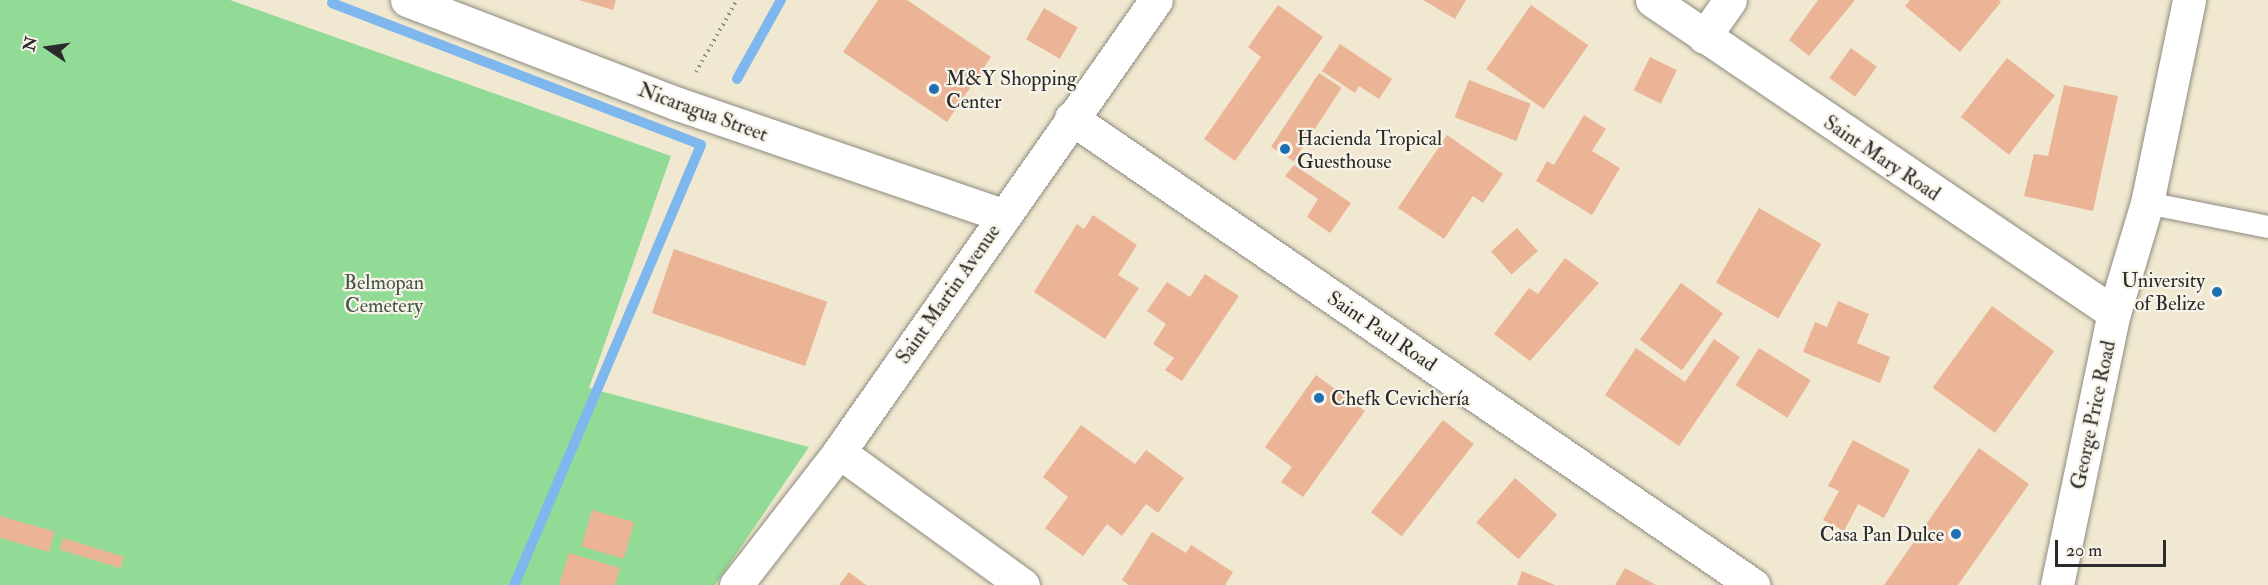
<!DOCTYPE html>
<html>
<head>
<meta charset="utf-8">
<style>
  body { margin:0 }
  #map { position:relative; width:2268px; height:585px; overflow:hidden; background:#f0e8d0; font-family:"IM FELL Double Pica",serif }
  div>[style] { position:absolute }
  .green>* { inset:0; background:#91db96 }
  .stream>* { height:10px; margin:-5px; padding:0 5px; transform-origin:5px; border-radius:5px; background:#7eb6ee }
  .building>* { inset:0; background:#ecb497; transform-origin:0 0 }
  .path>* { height:4px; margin-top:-2px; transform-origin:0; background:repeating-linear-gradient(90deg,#8e8a7e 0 1.5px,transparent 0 6px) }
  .roads { filter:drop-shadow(0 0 2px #8e8a7e) drop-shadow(0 0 2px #8e8a7e) }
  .service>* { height:22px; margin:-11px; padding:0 11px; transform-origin:11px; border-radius:11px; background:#fff }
  .minor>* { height:33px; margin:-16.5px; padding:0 16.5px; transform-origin:16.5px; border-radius:16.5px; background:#fff }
  .tertiary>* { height:33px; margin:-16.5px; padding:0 16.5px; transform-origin:16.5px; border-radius:16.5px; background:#fff }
  .dots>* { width:16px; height:16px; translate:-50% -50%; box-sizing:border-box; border:3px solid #f7f3e8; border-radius:50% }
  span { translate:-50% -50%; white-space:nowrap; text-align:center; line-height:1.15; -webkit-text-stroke:4.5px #f7f3e8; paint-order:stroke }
  .poi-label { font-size:20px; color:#2b2b2b }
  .left { translate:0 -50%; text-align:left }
  .right { translate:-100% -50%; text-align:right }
  .street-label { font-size:20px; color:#2b2b2b }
  .park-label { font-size:20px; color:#445746 }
  .north { position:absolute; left:18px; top:18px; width:60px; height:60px; -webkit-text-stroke:4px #f7f3e8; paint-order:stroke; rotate:283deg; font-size:16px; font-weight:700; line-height:24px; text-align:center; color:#2b2b2b }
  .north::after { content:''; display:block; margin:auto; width:21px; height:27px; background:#2b2b2b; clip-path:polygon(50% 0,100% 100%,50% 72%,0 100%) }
  .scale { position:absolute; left:2055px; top:540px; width:111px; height:27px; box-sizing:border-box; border:3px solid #2b2b2b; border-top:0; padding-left:8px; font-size:18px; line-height:21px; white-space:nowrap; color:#2b2b2b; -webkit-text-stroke:4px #f7f3e8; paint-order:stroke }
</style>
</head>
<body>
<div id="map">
  <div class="green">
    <i style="clip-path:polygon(0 0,230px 0,671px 156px,589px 388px,809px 447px,715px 585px,0 585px)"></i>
  </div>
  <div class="stream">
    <i style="left:332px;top:3px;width:395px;rotate:21deg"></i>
    <i style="left:701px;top:145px;width:478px;rotate:113deg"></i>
    <i style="left:737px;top:79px;width:90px;rotate:-60.9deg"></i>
  </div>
  <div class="building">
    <i style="clip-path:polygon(579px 0,616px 0,613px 10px)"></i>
    <i style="clip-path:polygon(878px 0,907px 0,991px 57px,947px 122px,843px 52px)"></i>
    <i style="clip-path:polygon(1423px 0,1466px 0,1455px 19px)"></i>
    <i style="clip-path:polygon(1818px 0,1855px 0,1809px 56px,1789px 40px)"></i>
    <i style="clip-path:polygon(1910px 0,1999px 0,2001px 2px,1960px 52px,1905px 6px)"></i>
    <i style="clip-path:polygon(1278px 5px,1323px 37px,1235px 161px,1204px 139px,1261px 57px,1248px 47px)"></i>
    <i style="left:1531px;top:5px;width:70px;height:78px;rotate:35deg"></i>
    <i style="left:1044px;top:8px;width:39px;height:36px;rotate:30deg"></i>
    <i style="clip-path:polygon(1340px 44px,1392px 79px,1379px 99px,1359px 86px,1355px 93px,1322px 71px)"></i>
    <i style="left:1851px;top:48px;width:32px;height:37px;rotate:36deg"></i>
    <i style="left:1650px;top:57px;width:30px;height:37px;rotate:26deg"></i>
    <i style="left:2007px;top:58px;width:61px;height:75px;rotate:38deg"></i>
    <i style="left:1319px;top:73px;width:27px;height:88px;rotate:33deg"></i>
    <i style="left:1469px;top:80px;width:66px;height:40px;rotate:21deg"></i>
    <i style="clip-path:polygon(2064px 85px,2118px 96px,2093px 211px,2024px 196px,2034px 154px,2048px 156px)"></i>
    <i style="clip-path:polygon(1584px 115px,1606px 129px,1592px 151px,1620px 168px,1592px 215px,1536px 181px,1547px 161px,1554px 165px)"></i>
    <i style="clip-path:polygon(1447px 135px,1503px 174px,1483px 203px,1473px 196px,1444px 239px,1398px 208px)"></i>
    <i style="clip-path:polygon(1294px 165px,1351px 203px,1330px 233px,1307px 217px,1318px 199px,1285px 176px)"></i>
    <i style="left:1759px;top:208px;width:72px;height:86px;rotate:30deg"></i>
    <i style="clip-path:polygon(1093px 215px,1137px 245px,1118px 275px,1139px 288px,1105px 339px,1034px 292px,1077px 224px,1084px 229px)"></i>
    <i style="left:1517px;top:228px;width:31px;height:35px;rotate:48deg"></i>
    <i style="left:674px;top:249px;width:162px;height:68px;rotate:19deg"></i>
    <i style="clip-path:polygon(1565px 258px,1599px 283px,1530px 361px,1494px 334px,1529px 288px,1538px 294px)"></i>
    <i style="clip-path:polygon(1205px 274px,1239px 296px,1182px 381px,1165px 370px,1174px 358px,1153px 344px,1166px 324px,1147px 311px,1167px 282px,1190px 297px)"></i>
    <i style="left:1681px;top:283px;width:52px;height:70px;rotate:36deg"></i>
    <i style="clip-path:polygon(1838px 301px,1869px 314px,1857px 343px,1890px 357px,1880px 383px,1803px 352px,1815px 322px,1827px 327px)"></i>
    <i style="left:1992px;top:306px;width:77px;height:101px;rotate:36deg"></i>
    <i style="clip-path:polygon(1714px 339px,1740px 357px,1679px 446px,1605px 395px,1636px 348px,1685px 382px)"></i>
    <i style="left:1759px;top:348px;width:61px;height:44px;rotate:32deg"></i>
    <i style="clip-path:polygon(1316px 375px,1365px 411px,1303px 497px,1281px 482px,1292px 467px,1265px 447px)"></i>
    <i style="left:1443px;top:420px;width:39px;height:117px;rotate:38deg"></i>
    <i style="clip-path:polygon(1081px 425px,1135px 464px,1146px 450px,1184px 478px,1158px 513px,1146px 504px,1122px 536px,1107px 524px,1083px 556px,1045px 528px,1068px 497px,1043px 477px)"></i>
    <i style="clip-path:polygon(1853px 440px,1910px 470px,1884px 518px,1858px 504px,1844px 531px,1823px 520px,1839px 491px,1828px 486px)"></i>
    <i style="clip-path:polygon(1979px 448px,2029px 484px,1958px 585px,1884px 585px)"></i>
    <i style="left:1515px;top:478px;width:56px;height:59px;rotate:41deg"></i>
    <i style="left:592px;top:510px;width:44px;height:38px;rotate:16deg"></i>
    <i style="left:0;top:516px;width:57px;height:21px;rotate:16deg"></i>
    <i style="clip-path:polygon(1152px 532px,1186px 553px,1191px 545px,1233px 572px,1225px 585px,1129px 585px,1122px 580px)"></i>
    <i style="left:63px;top:538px;width:64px;height:12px;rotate:17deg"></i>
    <i style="clip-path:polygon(569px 553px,620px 568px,615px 585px,559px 585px)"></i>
    <i style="clip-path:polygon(1625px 568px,1656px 585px,1615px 585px)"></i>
    <i style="clip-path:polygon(1522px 571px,1555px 585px,1517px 585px)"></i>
    <i style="clip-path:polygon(849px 572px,866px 585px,839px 585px)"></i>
  </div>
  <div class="path">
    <i style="left:696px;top:72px;width:83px;rotate:-60.3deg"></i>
  </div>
  <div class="roads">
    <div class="service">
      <i style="left:2147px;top:203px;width:123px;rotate:11.2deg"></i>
    </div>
    <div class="minor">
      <i style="left:407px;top:0;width:290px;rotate:21deg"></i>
      <i style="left:678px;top:104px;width:342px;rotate:18.9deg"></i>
      <i style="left:1652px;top:0;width:558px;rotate:34.12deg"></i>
      <i style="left:1704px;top:37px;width:45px;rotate:-54.9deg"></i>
      <i style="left:1071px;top:118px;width:827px;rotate:34.4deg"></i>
      <i style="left:839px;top:452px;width:227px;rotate:35.9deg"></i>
      <i style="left:2057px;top:585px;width:278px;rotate:-78.2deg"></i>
      <i style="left:2114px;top:313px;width:115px;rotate:-73.3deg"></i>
      <i style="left:2147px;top:203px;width:207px;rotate:-78.3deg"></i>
    </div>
    <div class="tertiary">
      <i style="left:736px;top:585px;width:168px;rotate:-52.2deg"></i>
      <i style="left:839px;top:452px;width:552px;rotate:-54.96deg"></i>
    </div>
  </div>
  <div class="dots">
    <i style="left:934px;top:89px;background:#1f6fb2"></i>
    <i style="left:1285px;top:149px;background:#1f6fb2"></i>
    <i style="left:2217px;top:292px;background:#1f6fb2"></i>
    <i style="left:1319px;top:398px;background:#1f6fb2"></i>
    <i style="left:1956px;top:534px;background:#1f6fb2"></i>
  </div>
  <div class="poi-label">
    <span class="left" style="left:946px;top:90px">M&amp;Y Shopping<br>Center</span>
    <span class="left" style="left:1297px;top:150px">Hacienda Tropical<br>Guesthouse</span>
    <span class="right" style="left:2205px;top:292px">University<br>of Belize</span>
    <span class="left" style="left:1331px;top:398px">Chefk Cevichería</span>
    <span class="right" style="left:1944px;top:534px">Casa Pan Dulce</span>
  </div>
  <div class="street-label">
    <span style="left:703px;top:112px;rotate:20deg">Nicaragua Street</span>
    <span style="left:1882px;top:158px;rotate:34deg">Saint Mary Road</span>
    <span style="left:948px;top:294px;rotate:-55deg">Saint Martin Avenue</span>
    <span style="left:1382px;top:331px;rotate:34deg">Saint Paul Road</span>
    <span style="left:2093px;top:415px;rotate:-78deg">George Price Road</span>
  </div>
  <div class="park-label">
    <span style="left:384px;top:294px">Belmopan<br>Cemetery</span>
  </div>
  <div class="north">N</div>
  <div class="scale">20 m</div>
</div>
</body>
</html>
